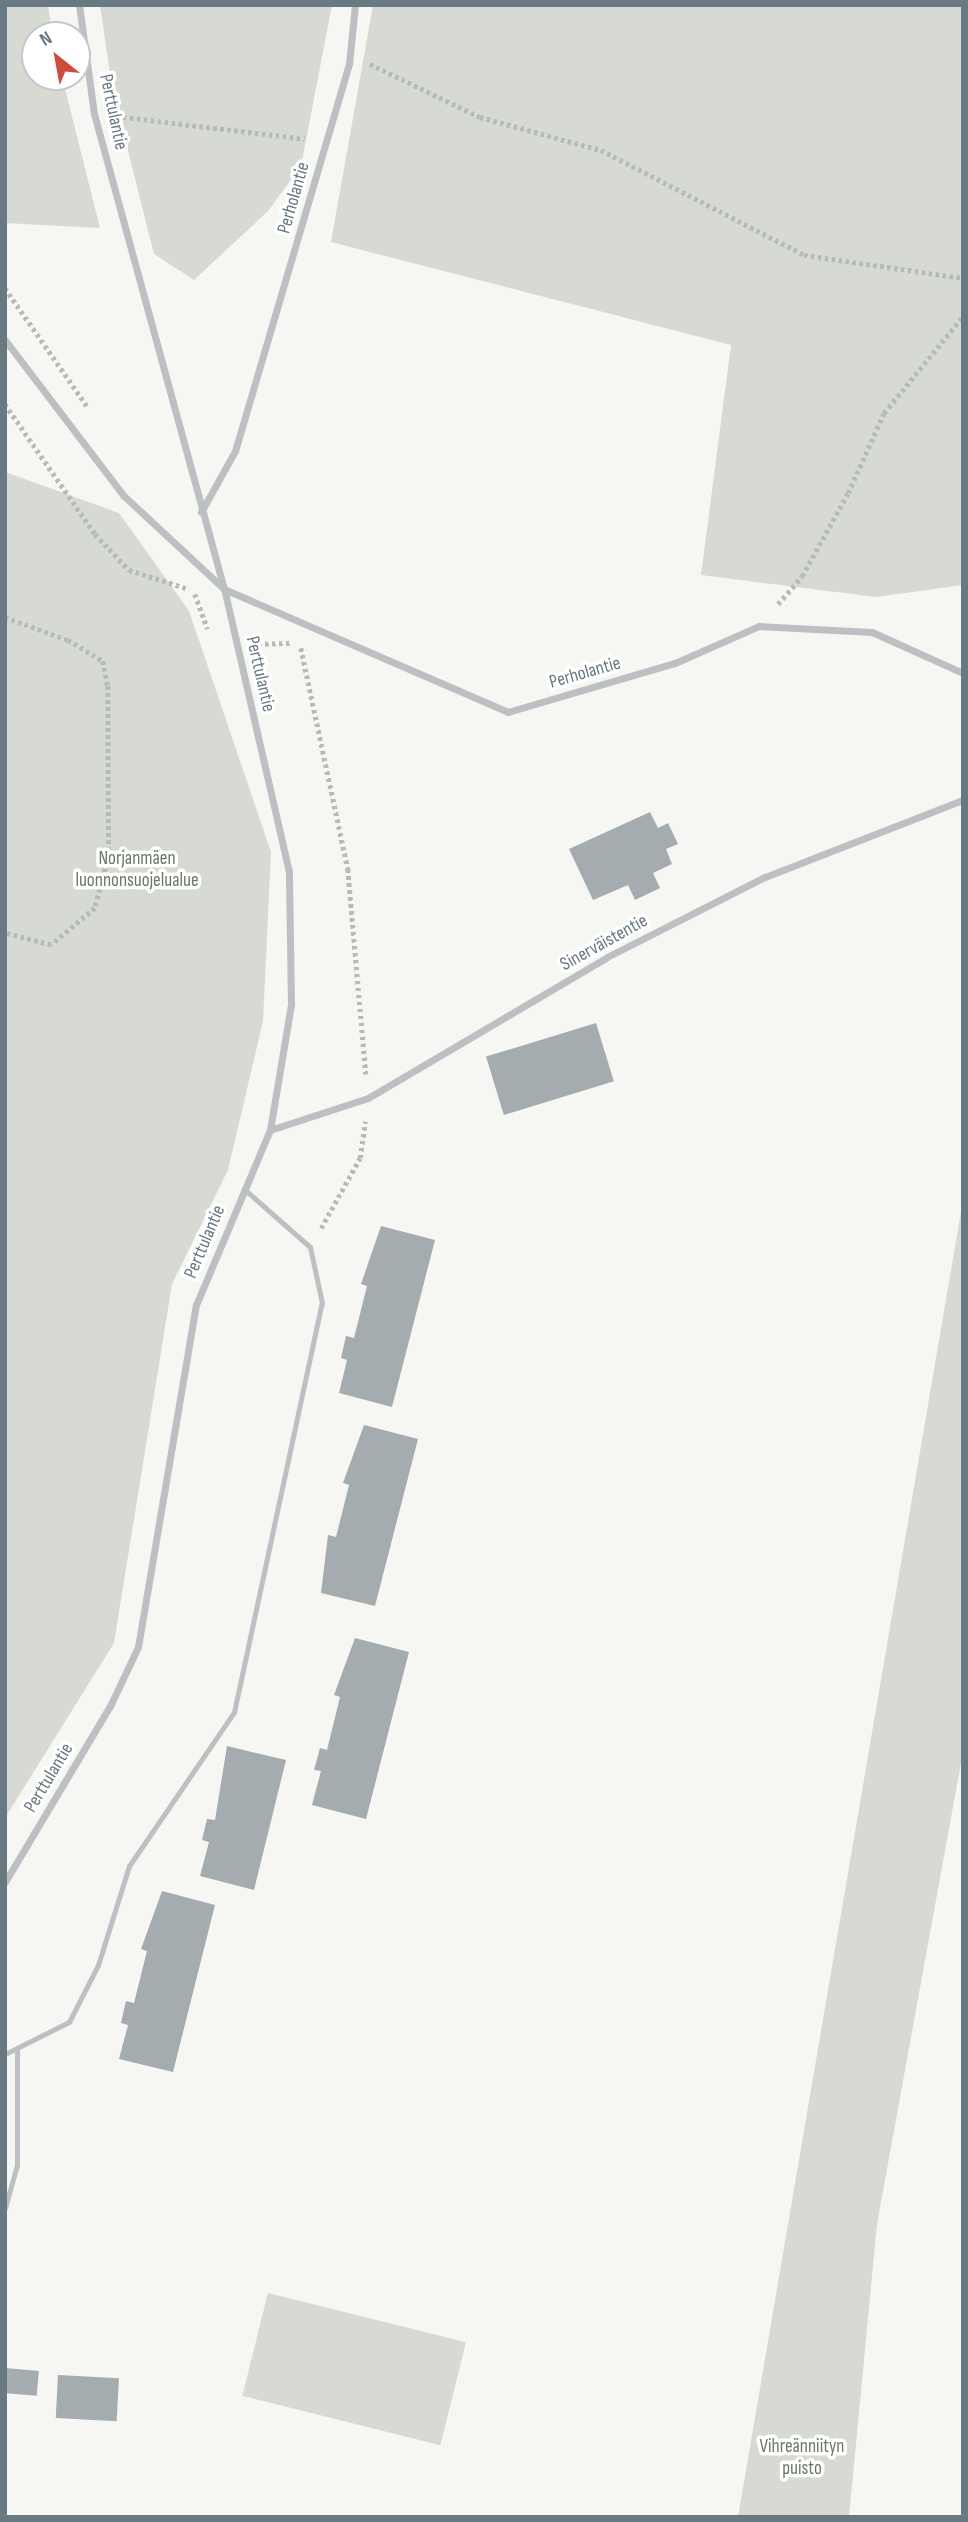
<!DOCTYPE html>
<html>
<head>
<meta charset="utf-8">
<style>
  body { margin:0 }
  #map { position:relative; width:968px; height:2522px; overflow:hidden; background:#f6f6f3; font-family:"Sofia Sans Condensed",sans-serif }
  div>[style] { position:absolute }
  .green>* { inset:0; background:#d6dad3; transform-origin:0 0 }
  .building>* { inset:0; background:#a4acb0; transform-origin:0 0 }
  .path>* { height:4.5px; margin-top:-2.25px; transform-origin:0; background:repeating-linear-gradient(90deg,#b6babc 0 3.5px,transparent 0 7px) }
  .lane>* { height:5px; margin:-2.5px; padding:0 2.5px; transform-origin:2.5px; border-radius:2.5px; background:#bcc0c3 }
  .street>* { height:7px; margin:-3.5px; padding:0 3.5px; transform-origin:3.5px; border-radius:3.5px; background:#bcc0c3 }
  span { translate:-50% -50%; white-space:nowrap; text-align:center; line-height:1.15; -webkit-text-stroke:7px #fff; paint-order:stroke }
  .street-label { font-size:19px; color:#697981 }
  .park-label { font-size:19px; color:#6c7967 }
  .frame { position:absolute; inset:0; border:7px solid #697981; pointer-events:none }
  .north { position:absolute; left:21px; top:21px; width:70px; height:70px; box-sizing:border-box; background:#fff; border:2px solid #c3c9cd; border-radius:50%; rotate:329deg; font-size:19px; font-weight:700; line-height:28px; text-align:center; color:#697981 }
  .north::after { content:''; display:block; margin:auto; width:24px; height:32px; background:#cd4c3c; clip-path:polygon(50% 0,100% 100%,50% 72%,0 100%) }
</style>
</head>
<body>
<div id="map">
  <div class="green">
    <i style="clip-path:polygon(5px 5px,48px 5px,52px 35px,35px 35px,35px 77px,62px 77px,100px 228px,5px 223px)"></i>
    <i style="clip-path:polygon(100px 5px,332px 5px,301px 166px,268px 211px,194px 280px,154px 254px,112px 87px)"></i>
    <i style="clip-path:polygon(373px 5px,963px 5px,963px 585px,876px 597px,701px 575px,731px 345px,331px 242px)"></i>
    <i style="clip-path:polygon(5px 472px,119px 513px,189px 611px,271px 852px,263px 1021px,228px 1170px,172px 1284px,114px 1643px,5px 1818px)"></i>
    <i style="clip-path:polygon(963px 1200px,963px 1752px,877px 2224px,849px 2517px,738px 2517px)"></i>
    <i style="left:268px;top:2293px;width:204px;height:106px;rotate:14deg"></i>
  </div>
  <div class="building">
    <i style="clip-path:polygon(650px 812px,658px 828px,668px 823px,678px 844px,666px 849px,672px 864px,653px 873px,660px 888px,635px 900px,628px 885px,593px 900px,569px 849px)"></i>
    <i style="left:596px;top:1023px;width:61px;height:115px;rotate:73deg"></i>
    <i style="clip-path:polygon(381px 1226px,435px 1240px,392px 1407px,339px 1393px,347px 1360px,341px 1358px,346px 1336px,354px 1338px,367px 1286px,361px 1284px)"></i>
    <i style="clip-path:polygon(364px 1425px,418px 1439px,375px 1606px,321px 1593px,328px 1535px,336px 1537px,349px 1485px,343px 1483px)"></i>
    <i style="clip-path:polygon(355px 1638px,409px 1652px,366px 1819px,312px 1805px,321px 1771px,314px 1770px,320px 1748px,327px 1750px,340px 1697px,334px 1695px)"></i>
    <i style="clip-path:polygon(227px 1746px,286px 1760px,254px 1890px,200px 1876px,209px 1842px,202px 1840px,207px 1819px,215px 1820px)"></i>
    <i style="clip-path:polygon(162px 1891px,215px 1905px,173px 2072px,119px 2059px,128px 2025px,121px 2023px,126px 2001px,134px 2003px,147px 1951px,141px 1949px)"></i>
    <i style="left:5px;top:2368px;width:34px;height:25px;rotate:5deg"></i>
    <i style="left:58px;top:2375px;width:61px;height:43px;rotate:3deg"></i>
  </div>
  <div class="path">
    <i style="left:370px;top:64px;width:122px;rotate:25.7deg"></i>
    <i style="left:480px;top:117px;width:125px;rotate:15.3deg"></i>
    <i style="left:601px;top:150px;width:229px;rotate:27.3deg"></i>
    <i style="left:804px;top:255px;width:161px;rotate:8.2deg"></i>
    <i style="left:116px;top:116px;width:190px;rotate:6.9deg"></i>
    <i style="left:5px;top:288px;width:144px;rotate:55.2deg"></i>
    <i style="left:5px;top:404px;width:158px;rotate:55.3deg"></i>
    <i style="left:95px;top:534px;width:50px;rotate:46.6deg"></i>
    <i style="left:129px;top:570px;width:63px;rotate:17.6deg"></i>
    <i style="left:195px;top:594px;width:37px;rotate:70deg"></i>
    <i style="left:778px;top:604px;width:37px;rotate:-49deg"></i>
    <i style="left:802px;top:576px;width:95px;rotate:-61deg"></i>
    <i style="left:848px;top:493px;width:88px;rotate:-65.8deg"></i>
    <i style="left:884px;top:413px;width:125px;rotate:-50.8deg"></i>
    <i style="left:5px;top:617px;width:67px;rotate:20.1deg"></i>
    <i style="left:68px;top:640px;width:41px;rotate:31deg"></i>
    <i style="left:103px;top:661px;width:25px;rotate:79deg"></i>
    <i style="left:108px;top:686px;width:169px;rotate:89.7deg"></i>
    <i style="left:109px;top:855px;width:55px;rotate:104.8deg"></i>
    <i style="left:95px;top:908px;width:57px;rotate:139.9deg"></i>
    <i style="left:51px;top:945px;width:48px;rotate:-165.4deg"></i>
    <i style="left:258px;top:644px;width:33px;rotate:-2deg"></i>
    <i style="left:301px;top:648px;width:226px;rotate:78deg"></i>
    <i style="left:348px;top:869px;width:206px;rotate:85deg"></i>
    <i style="left:321px;top:1228px;width:80px;rotate:-60.9deg"></i>
    <i style="left:360px;top:1158px;width:37px;rotate:-82deg"></i>
  </div>
  <div class="lane">
    <i style="left:5px;top:2054px;width:72px;rotate:-26.6deg"></i>
    <i style="left:69px;top:2022px;width:64px;rotate:-63deg"></i>
    <i style="left:98px;top:1965px;width:104px;rotate:-72.6deg"></i>
    <i style="left:129px;top:1866px;width:186px;rotate:-55.7deg"></i>
    <i style="left:234px;top:1712px;width:418px;rotate:-77.9deg"></i>
    <i style="left:322px;top:1303px;width:57px;rotate:-102.1deg"></i>
    <i style="left:310px;top:1247px;width:88px;rotate:-138.7deg"></i>
    <i style="left:5px;top:2208px;width:45px;rotate:-74.4deg"></i>
    <i style="left:17px;top:2165px;width:117px;rotate:-90deg"></i>
  </div>
  <div class="street">
    <i style="left:5px;top:340px;width:196px;rotate:52.7deg"></i>
    <i style="left:124px;top:496px;width:137px;rotate:42.9deg"></i>
    <i style="left:224px;top:589px;width:309px;rotate:23.4deg"></i>
    <i style="left:508px;top:712px;width:174px;rotate:-16.4deg"></i>
    <i style="left:675px;top:663px;width:92px;rotate:-23.8deg"></i>
    <i style="left:759px;top:626px;width:113px;rotate:3deg"></i>
    <i style="left:872px;top:632px;width:100px;rotate:24.3deg"></i>
    <i style="left:201px;top:512px;width:70px;rotate:-60.9deg"></i>
    <i style="left:235px;top:451px;width:403px;rotate:-73.6deg"></i>
    <i style="left:349px;top:64px;width:59px;rotate:-84.2deg"></i>
    <i style="left:270px;top:1130px;width:103px;rotate:-18.1deg"></i>
    <i style="left:368px;top:1098px;width:277px;rotate:-30.5deg"></i>
    <i style="left:607px;top:957px;width:177px;rotate:-26.9deg"></i>
    <i style="left:765px;top:877px;width:212px;rotate:-21.3deg"></i>
    <i style="left:5px;top:1882px;width:205px;rotate:-59.2deg"></i>
    <i style="left:110px;top:1706px;width:65px;rotate:-64.6deg"></i>
    <i style="left:138px;top:1647px;width:347px;rotate:-80.4deg"></i>
    <i style="left:196px;top:1305px;width:190px;rotate:-67.1deg"></i>
    <i style="left:270px;top:1130px;width:128px;rotate:-80.5deg"></i>
    <i style="left:291px;top:1004px;width:132px;rotate:-90.9deg"></i>
    <i style="left:289px;top:872px;width:290px;rotate:-102.9deg"></i>
    <i style="left:224px;top:589px;width:492px;rotate:-105.3deg"></i>
    <i style="left:94px;top:114px;width:110px;rotate:-97.8deg"></i>
  </div>
  <div class="street-label">
    <span style="left:113px;top:112px;rotate:78deg">Perttulantie</span>
    <span style="left:294px;top:198px;rotate:-74deg">Perholantie</span>
    <span style="left:585px;top:673px;rotate:-16deg">Perholantie</span>
    <span style="left:260px;top:674px;rotate:77deg">Perttulantie</span>
    <span style="left:604px;top:943px;rotate:-29deg">Sinerväistentie</span>
    <span style="left:205px;top:1242px;rotate:-67deg">Perttulantie</span>
    <span style="left:49px;top:1778px;rotate:-59deg">Perttulantie</span>
  </div>
  <div class="park-label">
    <span style="left:137px;top:870px">Norjanmäen<br>luonnonsuojelualue</span>
    <span style="left:802px;top:2458px">Vihreänniityn<br>puisto</span>
  </div>
  <div class="frame"></div>
  <div class="north">N</div>
</div>
</body>
</html>
